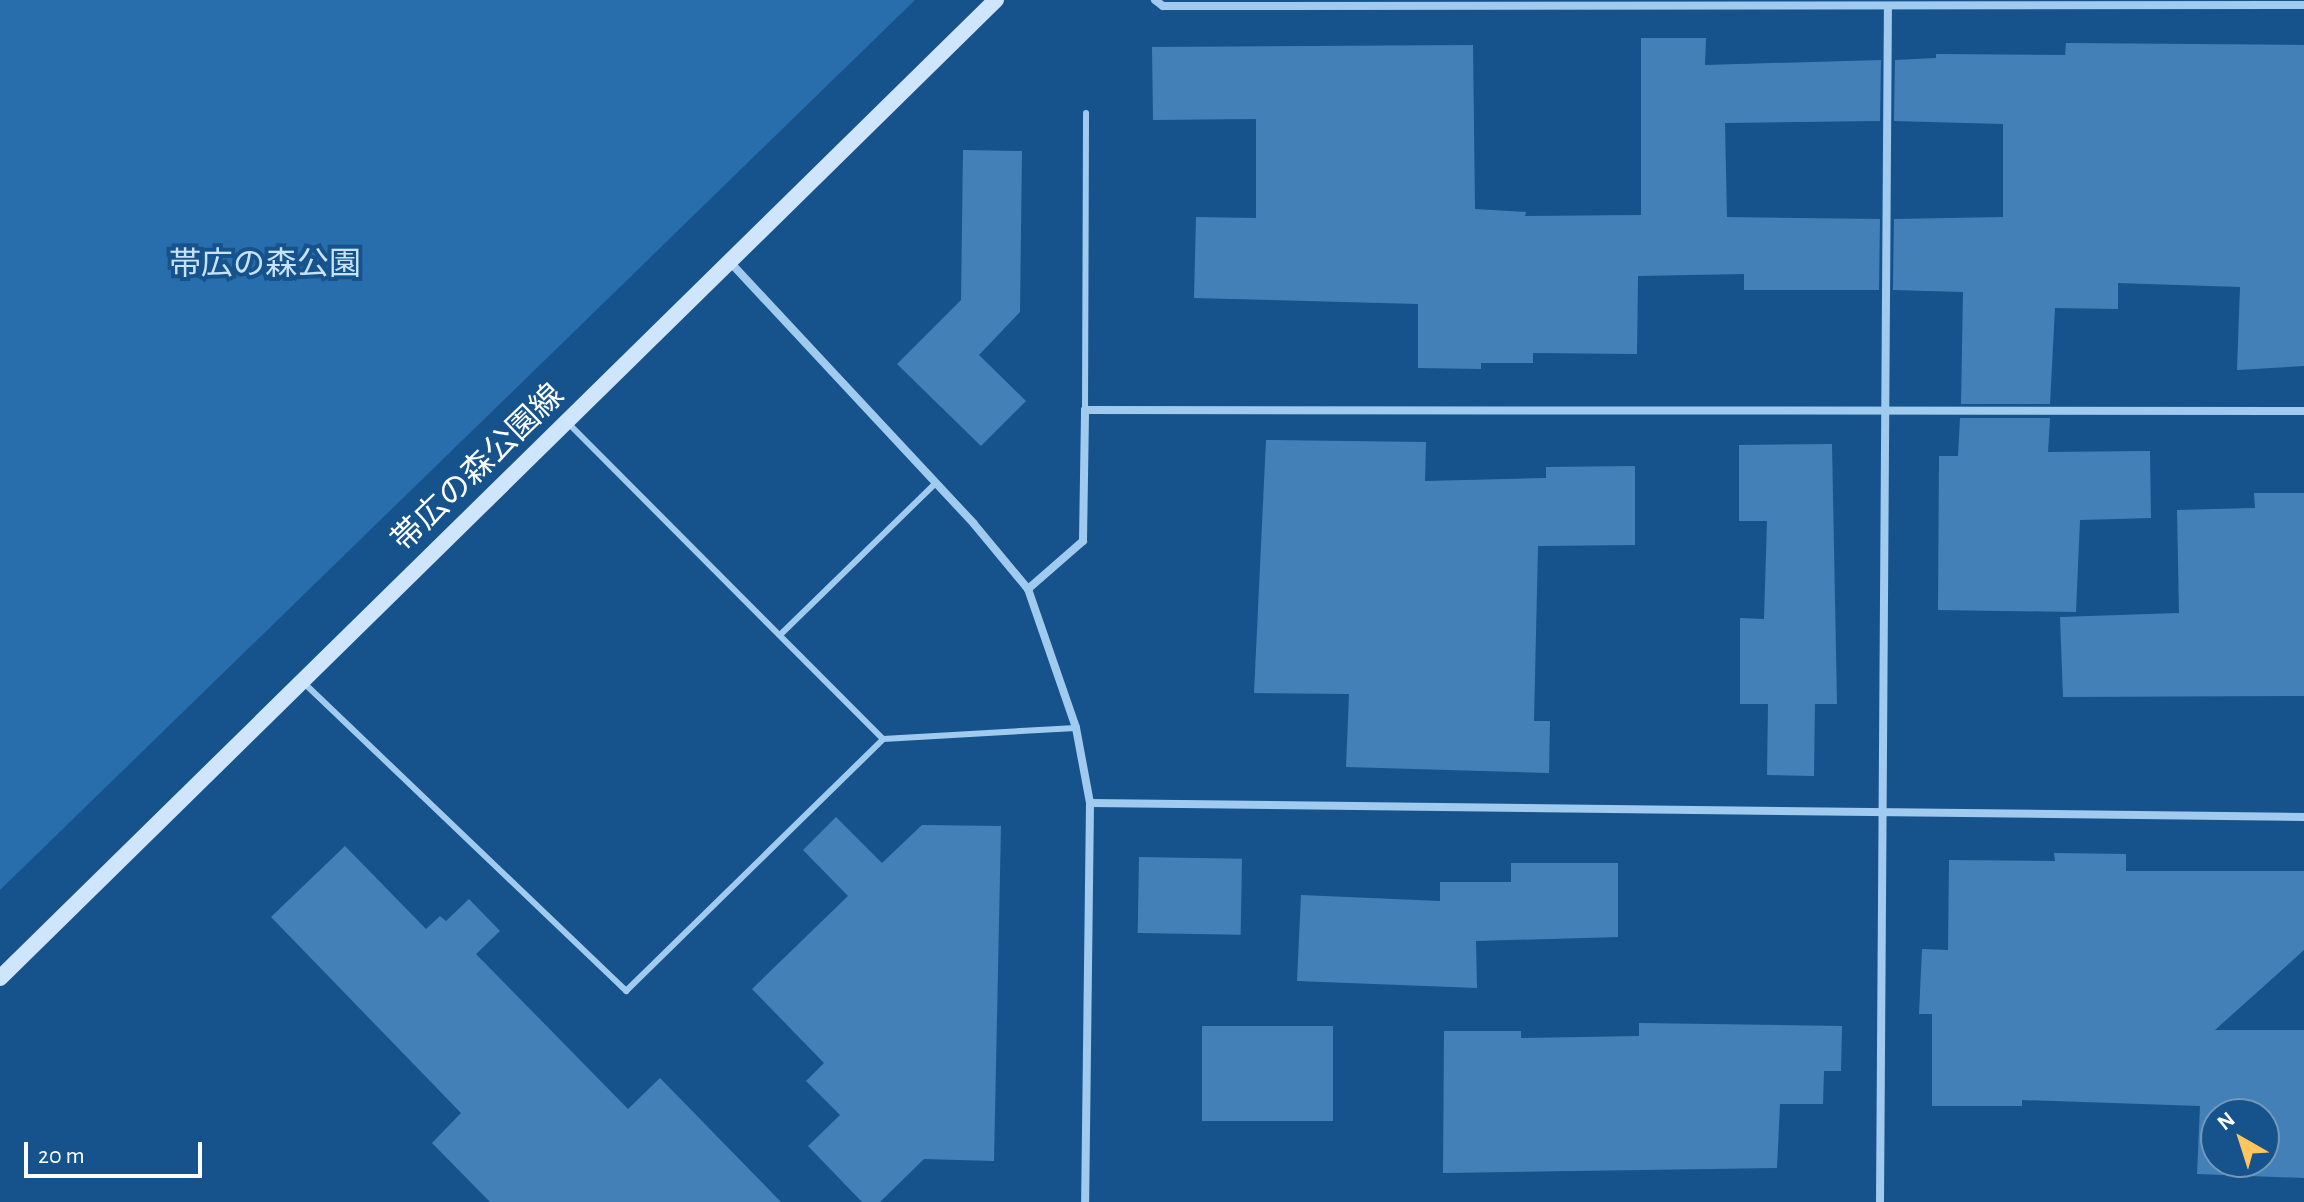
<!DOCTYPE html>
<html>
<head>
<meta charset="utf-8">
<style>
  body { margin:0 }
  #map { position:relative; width:2304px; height:1202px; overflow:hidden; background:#16538d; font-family:"Alegreya Sans","Noto Sans JP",sans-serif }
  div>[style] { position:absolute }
  .green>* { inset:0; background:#286eac }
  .building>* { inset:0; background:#4380b8; transform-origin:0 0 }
  .lane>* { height:6px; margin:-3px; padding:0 3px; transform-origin:3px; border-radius:3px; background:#a1caef }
  .street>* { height:8px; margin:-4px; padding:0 4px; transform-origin:4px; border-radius:4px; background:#a1caef }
  .secondary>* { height:16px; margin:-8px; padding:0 8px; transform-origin:8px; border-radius:8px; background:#cfe5fb }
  span { translate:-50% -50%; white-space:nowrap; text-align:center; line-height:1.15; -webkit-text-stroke:8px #16538d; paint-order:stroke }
  .park-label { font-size:32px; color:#c7e3fb }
  .street-label { font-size:32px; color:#fff }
  .north { position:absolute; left:2200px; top:1098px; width:80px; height:80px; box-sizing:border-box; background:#16538d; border:2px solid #7398bb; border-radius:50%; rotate:321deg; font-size:22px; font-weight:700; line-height:32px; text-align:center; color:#fff }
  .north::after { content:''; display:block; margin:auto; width:28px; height:36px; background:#ffc55f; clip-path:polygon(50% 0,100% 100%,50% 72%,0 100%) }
  .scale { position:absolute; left:24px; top:1142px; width:178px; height:36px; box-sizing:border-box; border:4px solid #fff; border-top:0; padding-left:10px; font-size:24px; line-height:28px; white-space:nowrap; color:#fff; -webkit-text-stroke:6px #16538d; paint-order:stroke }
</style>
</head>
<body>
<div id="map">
  <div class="green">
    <i style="clip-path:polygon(0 0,915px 0,0 890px)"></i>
  </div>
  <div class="building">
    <i style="clip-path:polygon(1641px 38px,1706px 38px,1705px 65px,1881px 60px,1880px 121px,1725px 123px,1727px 217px,1880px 219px,1879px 290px,1744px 290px,1744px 274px,1638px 276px,1637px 354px,1533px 353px,1533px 363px,1481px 363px,1481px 369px,1418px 368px,1418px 304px,1194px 298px,1196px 217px,1256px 218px,1256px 119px,1153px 120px,1152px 47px,1473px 45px,1475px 209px,1526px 212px,1525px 216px,1641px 215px)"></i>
    <i style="clip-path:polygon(2066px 43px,2304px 45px,2304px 366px,2237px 370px,2240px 287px,2118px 283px,2118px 309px,2055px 308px,2050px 404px,1961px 404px,1963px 292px,1893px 290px,1894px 219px,2003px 217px,2003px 124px,1894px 121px,1895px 60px,1936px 58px,1936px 54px,2065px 55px)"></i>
    <i style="clip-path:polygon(963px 150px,1022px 151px,1020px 312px,979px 355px,1026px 401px,981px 446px,897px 364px,961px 300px)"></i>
    <i style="clip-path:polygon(1960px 418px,2050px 418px,2048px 452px,2150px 451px,2151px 518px,2080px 520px,2076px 612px,1938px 610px,1939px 456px,1958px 456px)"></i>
    <i style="clip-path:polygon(1266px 440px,1426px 442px,1425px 481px,1546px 478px,1546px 467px,1635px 466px,1635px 545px,1538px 546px,1534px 721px,1550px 721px,1549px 773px,1346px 767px,1349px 694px,1254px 693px)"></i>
    <i style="clip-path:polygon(1832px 444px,1837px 704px,1815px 704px,1814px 776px,1767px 775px,1768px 704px,1740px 704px,1740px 618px,1764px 619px,1767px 521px,1739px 521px,1739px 445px)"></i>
    <i style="clip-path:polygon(2254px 493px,2304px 493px,2304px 696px,2063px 697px,2060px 617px,2179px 613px,2177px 510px,2255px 508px)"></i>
    <i style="clip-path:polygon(836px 817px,882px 863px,922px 825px,1001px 826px,994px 1161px,924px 1159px,880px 1202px,862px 1202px,808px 1146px,840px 1115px,806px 1081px,824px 1063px,752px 989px,848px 896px,803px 850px)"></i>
    <i style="clip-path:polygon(345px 846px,426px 929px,440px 916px,446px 921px,469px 899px,500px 931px,476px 954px,628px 1109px,660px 1078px,781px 1202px,490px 1202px,432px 1143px,461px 1113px,271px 917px)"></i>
    <i style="clip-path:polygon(evenodd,2054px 853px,2126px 854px,2126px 871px,2304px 871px,2304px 950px,2215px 1030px,2304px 1030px,2304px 1178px,2197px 1174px,2200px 1106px,2022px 1100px,2022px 1106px,1932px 1106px,1932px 1014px,1919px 1014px,1922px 949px,1948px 950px,1949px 860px,2055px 861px,2054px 853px,2216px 1114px,2264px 1114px,2264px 1162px,2216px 1162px,2216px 1114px)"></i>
    <i style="left:1139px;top:857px;width:103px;height:76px;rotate:1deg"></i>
    <i style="clip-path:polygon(1511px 863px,1618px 863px,1618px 937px,1476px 941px,1477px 988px,1297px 981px,1301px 895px,1440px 901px,1440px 882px,1511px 882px)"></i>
    <i style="clip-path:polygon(1639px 1023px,1842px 1026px,1841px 1071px,1824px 1071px,1823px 1104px,1780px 1104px,1777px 1168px,1443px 1173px,1444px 1031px,1521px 1031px,1521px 1038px,1639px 1036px)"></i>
    <i style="left:1202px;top:1026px;width:131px;height:95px"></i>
  </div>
  <div class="lane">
    <i style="left:1085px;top:410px;width:297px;rotate:-89.8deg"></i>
    <i style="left:569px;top:424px;width:445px;rotate:45.1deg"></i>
    <i style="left:780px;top:635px;width:218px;rotate:-44.3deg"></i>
    <i style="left:304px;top:683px;width:446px;rotate:43.7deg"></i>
    <i style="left:626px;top:991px;width:360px;rotate:-44.4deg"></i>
    <i style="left:883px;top:739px;width:193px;rotate:-3.3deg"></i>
  </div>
  <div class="street">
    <i style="left:1155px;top:0;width:10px;rotate:37deg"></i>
    <i style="left:1163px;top:6px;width:1141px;rotate:-0.05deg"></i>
    <i style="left:729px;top:261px;width:359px;rotate:47deg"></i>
    <i style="left:974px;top:524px;width:85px;rotate:50.3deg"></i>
    <i style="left:1028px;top:589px;width:147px;rotate:70.9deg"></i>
    <i style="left:1076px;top:728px;width:76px;rotate:79.4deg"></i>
    <i style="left:1090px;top:803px;width:399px;rotate:90.7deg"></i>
    <i style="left:1028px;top:589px;width:73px;rotate:-41.1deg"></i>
    <i style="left:1083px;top:541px;width:131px;rotate:-89.1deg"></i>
    <i style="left:1085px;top:410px;width:1219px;rotate:0.05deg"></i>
    <i style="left:1090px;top:803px;width:1214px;rotate:0.66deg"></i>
    <i style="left:1880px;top:1202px;width:1194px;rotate:-89.62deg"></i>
  </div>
  <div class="secondary">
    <i style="left:0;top:978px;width:1396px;rotate:-44.48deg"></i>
  </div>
  <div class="park-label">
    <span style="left:265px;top:264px">帯広の森公園</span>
  </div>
  <div class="street-label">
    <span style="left:478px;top:468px;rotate:-44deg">帯広の森公園線</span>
  </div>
  <div class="north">N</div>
  <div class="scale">20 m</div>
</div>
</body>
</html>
